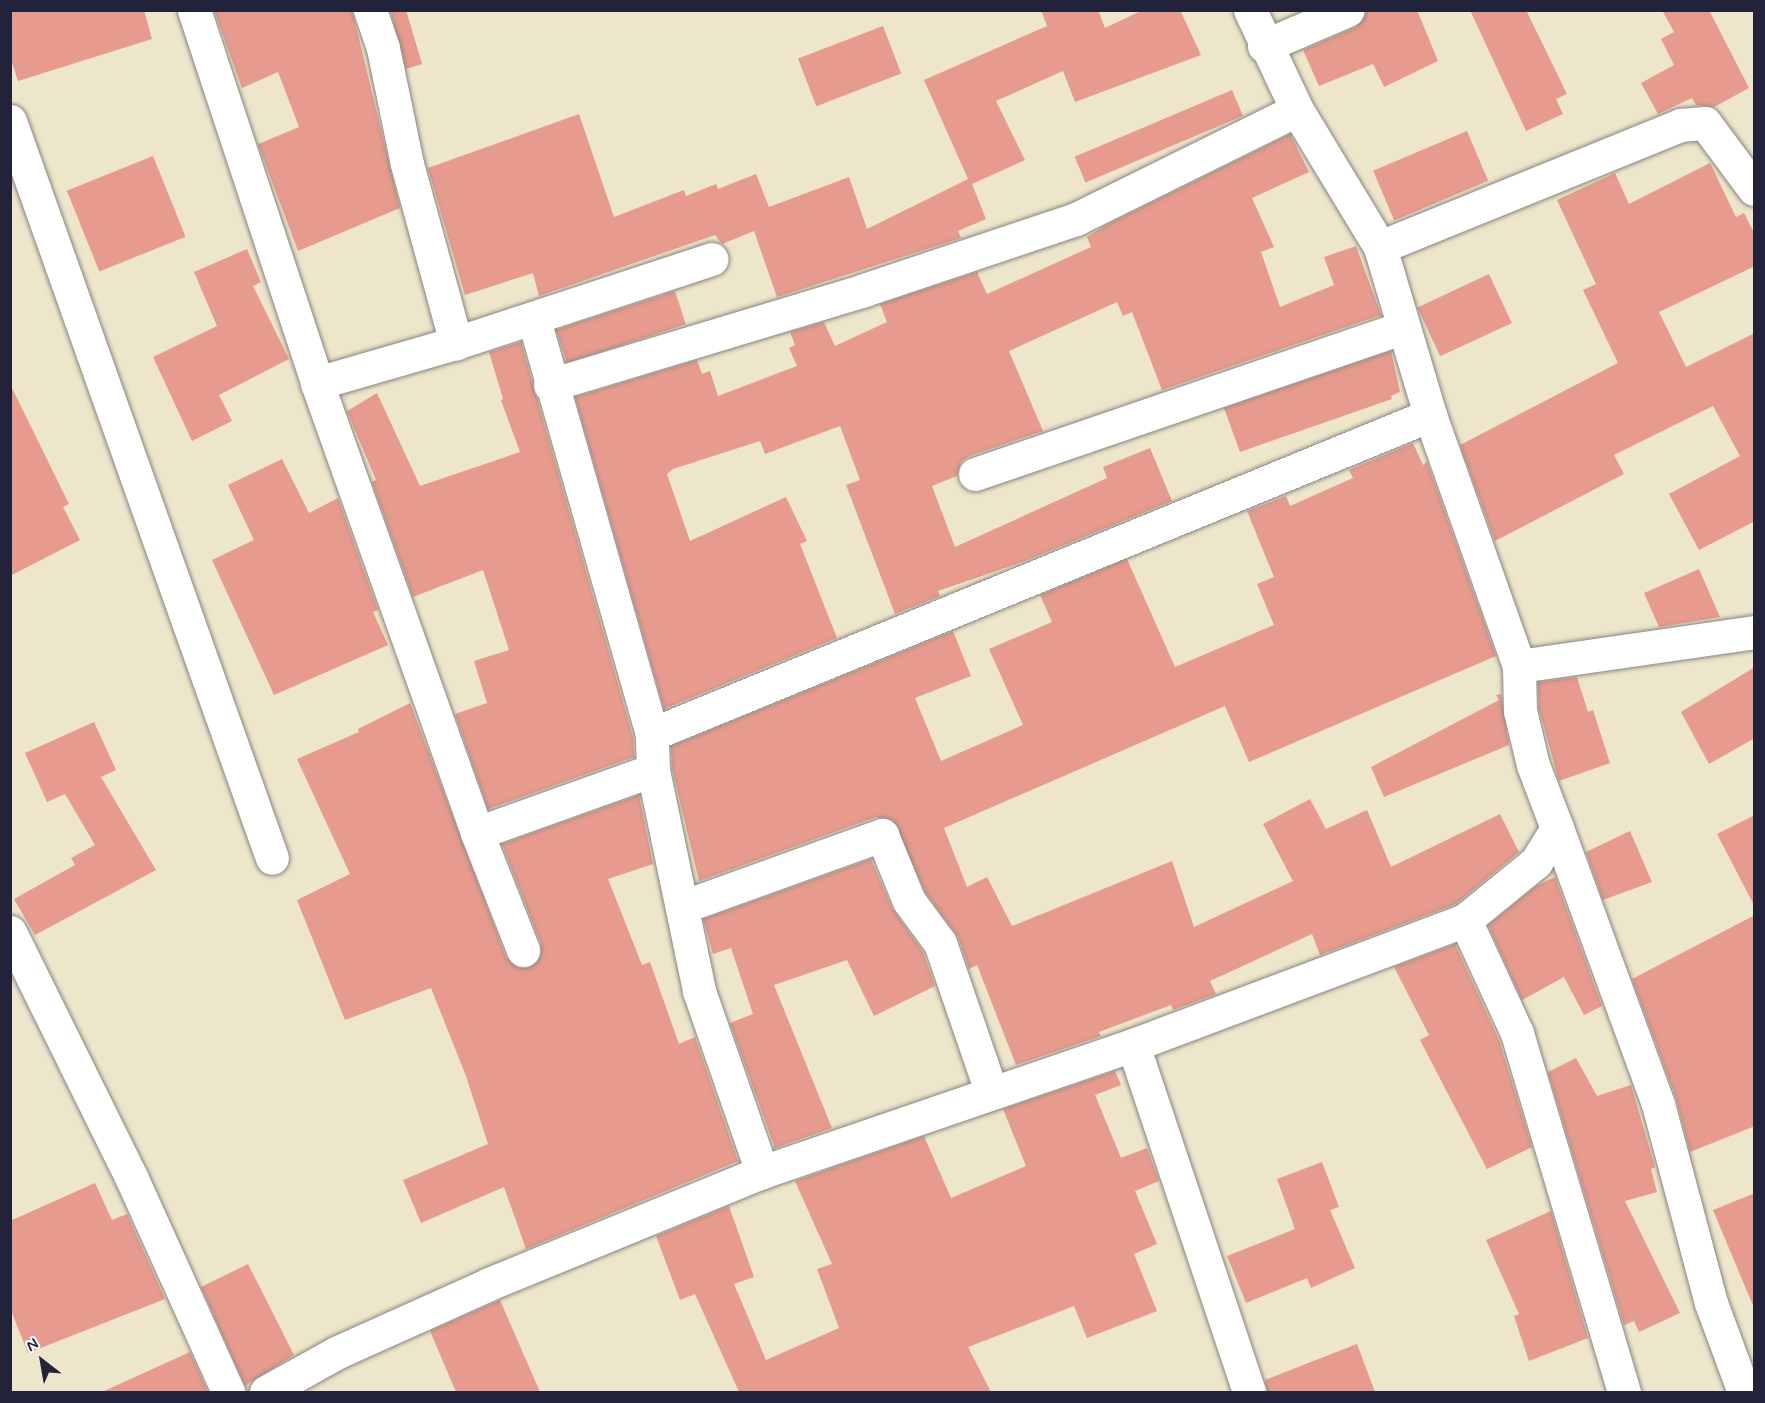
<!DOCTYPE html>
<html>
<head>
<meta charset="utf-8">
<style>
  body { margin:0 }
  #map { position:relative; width:1765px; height:1403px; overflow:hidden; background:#eee6ca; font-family:Mynerve,sans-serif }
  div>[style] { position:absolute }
  .building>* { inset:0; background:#e79a8e; transform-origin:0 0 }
  .roads { filter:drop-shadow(0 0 2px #888482) drop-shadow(0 0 2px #888482) }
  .street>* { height:33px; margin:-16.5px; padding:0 16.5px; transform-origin:16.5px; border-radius:16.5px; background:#fff }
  span { translate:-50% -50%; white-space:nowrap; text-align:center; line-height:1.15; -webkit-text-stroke:4.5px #fff; paint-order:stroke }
  .frame { position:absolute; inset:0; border:12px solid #22223b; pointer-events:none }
  .north { position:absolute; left:12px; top:1331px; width:60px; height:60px; -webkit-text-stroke:4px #fff; paint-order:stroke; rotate:329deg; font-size:16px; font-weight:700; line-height:24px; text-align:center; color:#22223b }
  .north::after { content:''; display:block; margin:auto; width:21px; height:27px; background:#22223b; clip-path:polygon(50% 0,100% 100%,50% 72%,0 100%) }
</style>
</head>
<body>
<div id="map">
  <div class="building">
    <i style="clip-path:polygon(10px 10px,144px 10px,152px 39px,18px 81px,10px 56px)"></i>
    <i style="clip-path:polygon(214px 10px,352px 10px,400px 208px,298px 251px,258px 144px,299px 127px,278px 72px,242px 88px)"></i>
    <i style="clip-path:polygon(390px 10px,406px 10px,422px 64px,406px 69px)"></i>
    <i style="clip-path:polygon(1041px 10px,1098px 10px,1105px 28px,1143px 10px,1180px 10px,1201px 55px,1075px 102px,1063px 71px,996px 101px,1025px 160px,972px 184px,986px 219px,958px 231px,961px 238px,777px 297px,754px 231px,722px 244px,715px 235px,539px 296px,533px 273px,465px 295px,428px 168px,579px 114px,614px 217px,684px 190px,686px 196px,716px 184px,718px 189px,756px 174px,769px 207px,849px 177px,867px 229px,968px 179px,924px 80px,1047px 26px)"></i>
    <i style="clip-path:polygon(1366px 10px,1417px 10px,1438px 61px,1384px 87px,1373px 64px,1319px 86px,1303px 50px,1356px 27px)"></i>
    <i style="clip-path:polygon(1470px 10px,1526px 10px,1567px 94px,1556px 99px,1563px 114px,1526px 131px)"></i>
    <i style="clip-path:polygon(1662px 10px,1709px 10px,1749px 88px,1714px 107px,1696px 105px,1692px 98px,1658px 114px,1641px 83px,1674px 65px,1661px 39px,1674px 32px)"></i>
    <i style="left:883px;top:26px;width:51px;height:91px;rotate:69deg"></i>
    <i style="left:1232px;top:90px;width:28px;height:171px;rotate:67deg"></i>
    <i style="left:1467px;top:131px;width:54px;height:102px;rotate:67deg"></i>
    <i style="clip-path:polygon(1290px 134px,1309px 172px,1252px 198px,1274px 247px,1261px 252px,1280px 307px,1334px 285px,1324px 257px,1356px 246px,1381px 315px,1162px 390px,1132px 312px,1123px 316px,1117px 302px,1009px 351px,1043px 431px,969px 456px,961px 462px,957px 476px,932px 486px,955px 547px,1107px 478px,1103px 467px,1150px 448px,1172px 501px,1025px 561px,938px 591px,940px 596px,895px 614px,846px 485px,860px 480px,840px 426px,765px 454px,760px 441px,673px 469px,667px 474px,690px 541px,786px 497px,807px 541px,800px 544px,837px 638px,664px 709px,575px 397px,697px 360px,702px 374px,710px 371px,718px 396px,797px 366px,789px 348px,795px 345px,790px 332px,824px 322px,835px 346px,887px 322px,880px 304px,977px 272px,987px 294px,1091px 247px,1087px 237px,1106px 225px)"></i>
    <i style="left:153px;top:156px;width:87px;height:93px;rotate:68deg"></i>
    <i style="clip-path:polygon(1710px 163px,1736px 217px,1744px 213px,1755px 235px,1755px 266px,1659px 312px,1686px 367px,1755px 333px,1755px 521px,1699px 550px,1669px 494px,1740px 456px,1713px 406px,1614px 455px,1624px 474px,1495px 541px,1460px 445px,1618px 363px,1583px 290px,1596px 284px,1557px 200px,1615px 173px,1629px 204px)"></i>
    <i style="clip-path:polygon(247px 249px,261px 282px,253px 286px,289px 359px,219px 395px,232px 421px,192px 441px,153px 357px,217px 326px,194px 272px)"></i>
    <i style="left:1489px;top:274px;width:54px;height:79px;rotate:65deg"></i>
    <i style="left:675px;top:291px;width:35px;height:125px;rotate:72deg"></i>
    <i style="clip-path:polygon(521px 342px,633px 737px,634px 757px,488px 809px,455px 714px,487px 703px,474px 661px,509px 650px,483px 570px,413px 597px,372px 482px,376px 480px,347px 411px,377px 393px,420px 486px,520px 452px,501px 400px,503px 399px,489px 352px)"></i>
    <i style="clip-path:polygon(1391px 351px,1400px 392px,1391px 396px,1392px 399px,1240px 452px,1224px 408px)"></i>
    <i style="clip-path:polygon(10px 384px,69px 504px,63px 507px,80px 540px,10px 576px)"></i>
    <i style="clip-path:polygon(1413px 443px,1423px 465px,1427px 462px,1496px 656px,1249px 762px,1225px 706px,944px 828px,967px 887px,987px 877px,1012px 926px,1172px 861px,1194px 927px,1293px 881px,1263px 824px,1310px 799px,1326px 829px,1367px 810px,1391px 867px,1500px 814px,1519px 852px,1456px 904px,1320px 955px,1312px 934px,1210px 981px,1216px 994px,1173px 1010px,1171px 1005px,1099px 1032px,1101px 1036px,1016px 1065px,977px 965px,969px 969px,958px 937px,925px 892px,893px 820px,876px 817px,699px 881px,672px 768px,671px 746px,953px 631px,971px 676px,915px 698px,941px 761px,1023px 725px,989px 649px,1052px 622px,1040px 595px,1127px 559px,1175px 667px,1274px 625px,1257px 584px,1274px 577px,1247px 511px,1286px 496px,1290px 506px,1353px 478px,1349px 470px)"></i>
    <i style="clip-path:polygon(282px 459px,309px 513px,338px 498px,378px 610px,373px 612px,388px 645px,274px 695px,212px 560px,254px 540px,228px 485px)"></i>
    <i style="clip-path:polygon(1699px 569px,1720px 617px,1659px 627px,1644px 593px)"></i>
    <i style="clip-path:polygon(1755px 667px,1755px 738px,1709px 764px,1681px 712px)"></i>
    <i style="clip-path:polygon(1577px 677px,1588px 712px,1593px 710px,1610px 763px,1559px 781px,1539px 709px,1538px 682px)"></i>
    <i style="clip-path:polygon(1501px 694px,1509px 745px,1384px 797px,1371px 767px,1499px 700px,1496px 695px)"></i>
    <i style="clip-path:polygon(410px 703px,506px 957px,520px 968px,537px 962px,541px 944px,502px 844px,639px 795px,653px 864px,608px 879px,642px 965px,650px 962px,679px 1044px,695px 1037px,738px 1161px,526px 1249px,504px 1187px,421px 1223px,403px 1180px,488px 1144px,466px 1076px,431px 988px,345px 1020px,297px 900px,350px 874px,297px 759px,359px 732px,358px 729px)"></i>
    <i style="clip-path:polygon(94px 722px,116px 770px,101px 777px,156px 870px,35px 935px,14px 899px,75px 865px,71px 858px,95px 845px,65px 794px,47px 802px,25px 753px)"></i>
    <i style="clip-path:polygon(1755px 815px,1755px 907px,1717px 834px)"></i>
    <i style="clip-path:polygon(1630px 831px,1652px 882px,1603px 900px,1586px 852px)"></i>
    <i style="clip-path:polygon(871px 859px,892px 908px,923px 952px,935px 986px,874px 1016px,847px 960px,774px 985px,832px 1128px,775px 1148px,730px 1023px,753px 1014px,731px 948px,713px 954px,703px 919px)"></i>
    <i style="clip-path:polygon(1555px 877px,1602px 1006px,1584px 1015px,1564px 977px,1522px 1000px,1488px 925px,1536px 886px)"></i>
    <i style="clip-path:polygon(1755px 915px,1755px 1126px,1690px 1152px,1676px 1098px,1632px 979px)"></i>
    <i style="clip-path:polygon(1455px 944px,1499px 1040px,1532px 1147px,1487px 1169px,1420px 1040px,1429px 1035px,1394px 967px)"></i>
    <i style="clip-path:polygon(1576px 1058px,1597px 1096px,1631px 1085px,1655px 1167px,1651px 1169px,1657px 1192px,1625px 1201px,1680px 1313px,1639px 1332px,1634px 1321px,1624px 1325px,1548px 1072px)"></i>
    <i style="clip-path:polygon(1115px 1071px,1121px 1085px,1095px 1095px,1121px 1158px,1147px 1148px,1159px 1181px,1135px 1191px,1157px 1244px,1134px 1254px,1157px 1311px,1087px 1338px,1074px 1306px,968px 1347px,991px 1392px,739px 1392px,695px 1294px,680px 1300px,656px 1236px,729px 1206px,754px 1277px,734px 1284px,766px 1360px,839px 1328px,817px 1269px,832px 1264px,795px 1181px,924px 1136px,951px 1198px,1026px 1166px,1003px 1109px)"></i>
    <i style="clip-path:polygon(1322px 1162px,1339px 1207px,1330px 1210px,1355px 1268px,1311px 1288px,1307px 1278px,1246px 1303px,1227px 1256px,1295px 1229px,1277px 1179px)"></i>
    <i style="clip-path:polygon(95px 1183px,112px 1220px,127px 1214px,165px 1299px,28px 1353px,10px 1308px,10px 1221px)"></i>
    <i style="clip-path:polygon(1755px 1193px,1755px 1307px,1754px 1308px,1713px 1210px)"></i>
    <i style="clip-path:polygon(1551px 1211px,1588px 1338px,1529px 1361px,1514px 1316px,1519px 1314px,1486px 1240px)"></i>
    <i style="clip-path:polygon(248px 1264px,294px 1355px,245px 1386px,201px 1287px)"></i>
    <i style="clip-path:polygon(500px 1300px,540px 1392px,456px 1392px,430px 1331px)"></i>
    <i style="clip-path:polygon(1357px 1344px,1375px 1392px,1267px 1392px,1265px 1380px)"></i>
    <i style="clip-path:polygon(190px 1352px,208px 1392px,102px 1392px)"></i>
  </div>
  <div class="roads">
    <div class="street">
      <i style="left:194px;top:10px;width:393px;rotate:71.7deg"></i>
      <i style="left:317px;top:383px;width:478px;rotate:70.4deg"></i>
      <i style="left:477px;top:833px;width:187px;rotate:-19.7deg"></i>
      <i style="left:653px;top:770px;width:36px;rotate:-92deg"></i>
      <i style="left:652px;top:734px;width:841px;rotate:-22.29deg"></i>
      <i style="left:370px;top:10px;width:40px;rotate:71.1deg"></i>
      <i style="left:383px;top:48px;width:118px;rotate:78.3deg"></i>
      <i style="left:407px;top:164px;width:186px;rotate:74.7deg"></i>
      <i style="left:456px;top:343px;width:269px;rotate:-18.2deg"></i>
      <i style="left:1250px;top:10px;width:110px;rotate:64.8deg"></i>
      <i style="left:1297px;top:110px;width:160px;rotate:58.8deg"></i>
      <i style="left:1380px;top:247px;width:175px;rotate:73.4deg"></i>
      <i style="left:1430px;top:415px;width:266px;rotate:70.5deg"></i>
      <i style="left:1519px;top:666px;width:237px;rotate:-8.2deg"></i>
      <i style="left:1264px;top:46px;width:91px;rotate:-23.2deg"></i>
      <i style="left:10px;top:121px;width:782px;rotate:70.43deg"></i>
      <i style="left:1380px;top:247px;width:325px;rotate:-22.1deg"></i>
      <i style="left:1681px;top:125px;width:24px;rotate:-5deg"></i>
      <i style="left:1705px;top:123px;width:82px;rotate:53.4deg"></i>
      <i style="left:534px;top:320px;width:430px;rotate:74.1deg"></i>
      <i style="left:317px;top:383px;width:145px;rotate:-16.1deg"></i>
      <i style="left:550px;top:385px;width:328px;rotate:-16.8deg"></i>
      <i style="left:864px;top:290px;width:224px;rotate:-18.5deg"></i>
      <i style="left:1076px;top:219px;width:246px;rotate:-26.3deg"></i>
      <i style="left:975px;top:474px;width:453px;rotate:-18.9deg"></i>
      <i style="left:653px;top:770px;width:226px;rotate:78.2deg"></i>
      <i style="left:699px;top:991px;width:192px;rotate:70.8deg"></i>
      <i style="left:1557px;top:828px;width:294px;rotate:69.9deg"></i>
      <i style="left:1658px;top:1104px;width:206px;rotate:75.1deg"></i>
      <i style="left:1711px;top:1303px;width:95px;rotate:69.7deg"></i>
      <i style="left:477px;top:833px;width:126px;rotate:68.5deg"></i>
      <i style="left:682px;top:907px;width:213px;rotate:-19.8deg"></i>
      <i style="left:882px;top:835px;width:71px;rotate:67.8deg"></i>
      <i style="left:909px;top:901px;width:52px;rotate:53.6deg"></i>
      <i style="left:940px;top:943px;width:157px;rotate:71deg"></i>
      <i style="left:1465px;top:920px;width:124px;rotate:65.3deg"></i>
      <i style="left:1517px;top:1033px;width:375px;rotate:73.4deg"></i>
      <i style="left:10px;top:932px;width:275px;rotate:63.7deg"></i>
      <i style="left:132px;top:1179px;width:234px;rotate:65.7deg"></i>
      <i style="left:1133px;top:1045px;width:366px;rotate:71.5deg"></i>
      <i style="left:266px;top:1392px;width:82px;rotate:-29.1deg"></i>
      <i style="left:338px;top:1352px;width:166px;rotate:-24.2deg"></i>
      <i style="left:489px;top:1284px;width:295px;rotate:-22.3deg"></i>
      <i style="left:762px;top:1172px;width:392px;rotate:-18.9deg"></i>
      <i style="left:1133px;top:1045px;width:355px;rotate:-20.6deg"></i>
      <i style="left:1465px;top:920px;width:92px;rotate:-39.2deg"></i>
      <i style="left:1536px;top:862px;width:40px;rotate:-58deg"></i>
      <i style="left:1557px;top:828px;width:67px;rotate:-110.9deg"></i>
      <i style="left:1533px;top:765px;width:56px;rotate:-103.5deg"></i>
      <i style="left:1520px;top:711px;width:45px;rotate:-91.3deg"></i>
    </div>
  </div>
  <div class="frame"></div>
  <div class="north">N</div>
</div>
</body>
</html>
